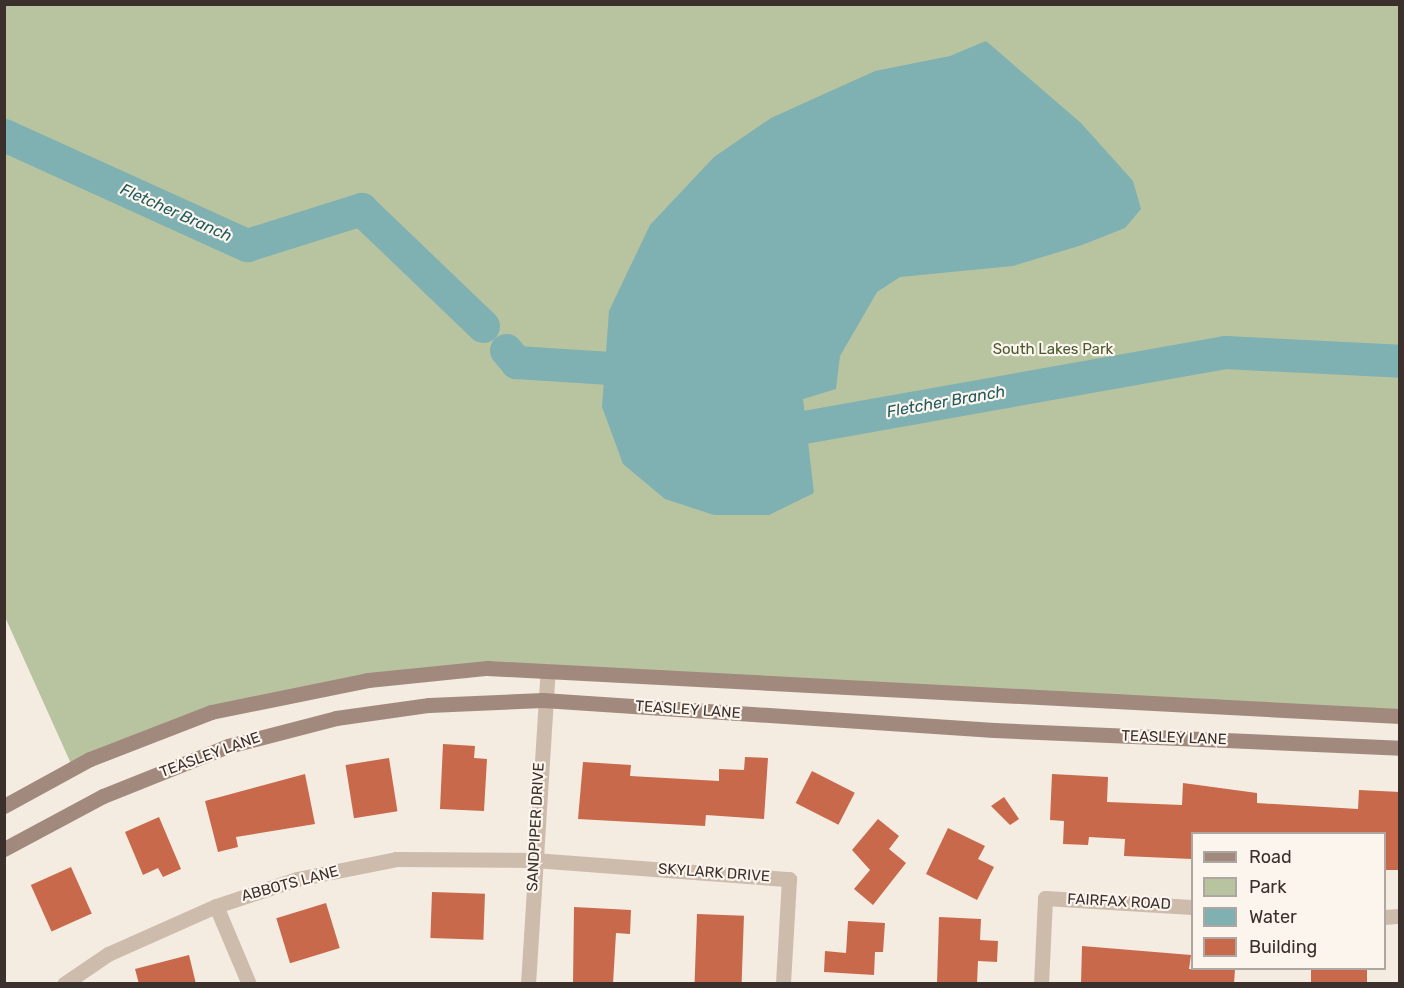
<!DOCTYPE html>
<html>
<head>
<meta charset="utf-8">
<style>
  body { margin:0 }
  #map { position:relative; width:1404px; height:988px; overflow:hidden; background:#f4ebe1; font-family:Rubik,sans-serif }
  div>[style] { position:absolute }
  .green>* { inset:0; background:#b8c4a0 }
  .water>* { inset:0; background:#7fb0b2 }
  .river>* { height:33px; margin:-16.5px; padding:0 16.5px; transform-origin:16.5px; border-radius:16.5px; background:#7fb0b2 }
  .building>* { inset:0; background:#c8694b; transform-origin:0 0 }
  .street>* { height:15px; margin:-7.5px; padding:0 7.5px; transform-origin:7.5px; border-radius:7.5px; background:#cdbbac }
  .secondary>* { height:15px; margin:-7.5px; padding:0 7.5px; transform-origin:7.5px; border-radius:7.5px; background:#a18a7d }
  span { translate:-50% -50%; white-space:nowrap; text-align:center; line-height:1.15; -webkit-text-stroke:4.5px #fbf5ee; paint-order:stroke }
  .park-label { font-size:15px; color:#4a5a2e }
  .street-label { font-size:15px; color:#3b302b }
  .water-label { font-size:16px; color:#1f5a5e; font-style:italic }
  .frame { position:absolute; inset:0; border:6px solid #3b302b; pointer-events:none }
  .legend { position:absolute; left:1191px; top:832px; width:195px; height:138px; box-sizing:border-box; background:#fbf5ee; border:2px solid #aea6a0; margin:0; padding:8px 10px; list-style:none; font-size:18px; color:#3b302b }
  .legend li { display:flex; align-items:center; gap:12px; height:30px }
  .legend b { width:30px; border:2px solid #aea6a0 }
</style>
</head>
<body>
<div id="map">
  <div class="green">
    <i style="clip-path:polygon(4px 5px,1399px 5px,1399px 714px,548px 670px,368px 680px,211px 712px,73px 768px,5px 617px)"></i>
  </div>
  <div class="water">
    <i style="clip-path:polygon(986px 41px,1081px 123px,1133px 181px,1141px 209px,1125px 228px,1082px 245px,1013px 266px,900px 277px,877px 292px,840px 356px,836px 389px,803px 399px,814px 493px,769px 515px,714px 515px,665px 499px,623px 464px,602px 407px,609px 311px,650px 225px,714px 157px,771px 118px,875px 71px,950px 56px)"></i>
  </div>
  <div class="river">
    <i style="left:4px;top:135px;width:267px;rotate:24.4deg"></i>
    <i style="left:247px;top:245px;width:120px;rotate:-17.5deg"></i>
    <i style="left:361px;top:209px;width:169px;rotate:43.8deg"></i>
    <i style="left:506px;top:350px;width:16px;rotate:50deg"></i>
    <i style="left:516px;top:362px;width:94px;rotate:3.7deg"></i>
    <i style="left:610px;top:368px;width:35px;rotate:20deg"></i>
    <i style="left:765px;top:423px;width:23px;rotate:18deg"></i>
    <i style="left:787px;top:430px;width:445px;rotate:-10.1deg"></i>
    <i style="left:1225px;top:352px;width:175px;rotate:2.9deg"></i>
  </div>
  <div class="building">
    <i style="clip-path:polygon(443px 744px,475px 746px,474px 758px,487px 759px,484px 811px,440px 809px)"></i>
    <i style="clip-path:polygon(745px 757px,768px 758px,764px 819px,706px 815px,705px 826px,578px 819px,583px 762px,631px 765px,630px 776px,719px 781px,719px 769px,744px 770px)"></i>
    <i style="left:389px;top:758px;width:54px;height:44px;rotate:81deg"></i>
    <i style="left:812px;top:771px;width:48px;height:36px;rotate:27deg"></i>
    <i style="clip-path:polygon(305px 774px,315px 824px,236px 837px,238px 847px,218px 852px,205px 801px)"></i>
    <i style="clip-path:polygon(1052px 774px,1108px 777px,1107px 802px,1182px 805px,1183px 783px,1257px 793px,1257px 803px,1358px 809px,1359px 790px,1400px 792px,1400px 870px,1384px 870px,1384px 834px,1192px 834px,1192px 859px,1124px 856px,1125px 839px,1089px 837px,1088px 845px,1063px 844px,1064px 821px,1050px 820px)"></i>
    <i style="clip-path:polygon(1004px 797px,1019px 819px,1010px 825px,991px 806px)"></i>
    <i style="clip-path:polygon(159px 817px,181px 869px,163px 877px,158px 868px,143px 875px,125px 832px)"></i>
    <i style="clip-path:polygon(878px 819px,899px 836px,889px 849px,906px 863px,873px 905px,854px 889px,870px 870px,852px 850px)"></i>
    <i style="clip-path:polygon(948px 828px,985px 846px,978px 859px,994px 867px,977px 900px,926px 874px)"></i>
    <i style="left:71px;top:867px;width:51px;height:44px;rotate:66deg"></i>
    <i style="left:432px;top:892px;width:53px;height:46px;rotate:2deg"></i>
    <i style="left:326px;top:903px;width:47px;height:52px;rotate:73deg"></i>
    <i style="clip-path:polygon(574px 907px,631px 910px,630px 934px,616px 933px,613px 984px,573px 984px)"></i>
    <i style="left:697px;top:914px;width:47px;height:70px;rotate:2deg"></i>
    <i style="clip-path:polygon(939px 917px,981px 919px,980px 940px,998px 941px,997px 962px,978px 961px,977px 984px,937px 984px)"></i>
    <i style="clip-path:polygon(848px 921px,885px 923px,883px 952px,875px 952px,874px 975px,824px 972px,825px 951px,846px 953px)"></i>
    <i style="clip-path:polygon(1082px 946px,1191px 955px,1189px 969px,1235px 969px,1234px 984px,1081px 984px)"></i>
    <i style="clip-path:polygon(189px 955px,196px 984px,139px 984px,135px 969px)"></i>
    <i style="left:1311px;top:969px;width:56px;height:15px"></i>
  </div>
  <div class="street">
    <i style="left:216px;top:906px;width:85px;rotate:67.1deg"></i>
    <i style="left:1384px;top:917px;width:16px;rotate:-4deg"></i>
    <i style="left:64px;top:984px;width:53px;rotate:-34.3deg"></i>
    <i style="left:108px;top:954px;width:118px;rotate:-24deg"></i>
    <i style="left:216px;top:906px;width:85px;rotate:-18.4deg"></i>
    <i style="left:297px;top:879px;width:101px;rotate:-11.4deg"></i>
    <i style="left:396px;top:859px;width:138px;rotate:0.4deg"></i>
    <i style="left:534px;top:860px;width:256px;rotate:4.3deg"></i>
    <i style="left:789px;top:879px;width:105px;rotate:93.3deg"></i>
    <i style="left:528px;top:984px;width:315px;rotate:-86.4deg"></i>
    <i style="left:1041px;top:984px;width:86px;rotate:-87.3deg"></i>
    <i style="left:1045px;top:898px;width:147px;rotate:3.5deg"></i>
  </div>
  <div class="secondary">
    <i style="left:4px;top:806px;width:98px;rotate:-28.7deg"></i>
    <i style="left:90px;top:759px;width:130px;rotate:-21.2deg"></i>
    <i style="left:211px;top:712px;width:160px;rotate:-11.5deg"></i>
    <i style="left:368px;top:680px;width:120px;rotate:-5.8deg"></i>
    <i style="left:487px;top:668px;width:914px;rotate:3.01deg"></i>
    <i style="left:4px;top:849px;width:112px;rotate:-28.2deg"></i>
    <i style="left:103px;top:796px;width:135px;rotate:-21.8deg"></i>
    <i style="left:228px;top:746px;width:112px;rotate:-14.5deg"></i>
    <i style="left:336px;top:718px;width:94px;rotate:-8deg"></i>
    <i style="left:429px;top:705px;width:114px;rotate:-2.5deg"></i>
    <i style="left:543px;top:700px;width:452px;rotate:3.8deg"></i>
    <i style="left:994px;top:730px;width:406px;rotate:2.5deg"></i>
  </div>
  <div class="park-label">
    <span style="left:1053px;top:350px">South Lakes Park</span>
  </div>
  <div class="street-label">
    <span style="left:688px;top:710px;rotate:4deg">TEASLEY LANE</span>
    <span style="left:1174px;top:738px;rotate:2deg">TEASLEY LANE</span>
    <span style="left:210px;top:755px;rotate:-20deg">TEASLEY LANE</span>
    <span style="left:536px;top:827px;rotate:-87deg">SANDPIPER DRIVE</span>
    <span style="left:714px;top:873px;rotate:4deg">SKYLARK DRIVE</span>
    <span style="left:290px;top:884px;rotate:-15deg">ABBOTS LANE</span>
    <span style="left:1119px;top:902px;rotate:3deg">FAIRFAX ROAD</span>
  </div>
  <div class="water-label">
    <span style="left:176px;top:213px;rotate:24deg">Fletcher Branch</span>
    <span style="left:946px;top:402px;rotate:-10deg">Fletcher Branch</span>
  </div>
  <div class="frame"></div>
  <ul class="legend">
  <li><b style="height:8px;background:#a18a7d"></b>Road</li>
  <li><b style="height:16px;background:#b8c4a0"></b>Park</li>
  <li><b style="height:16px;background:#7fb0b2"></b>Water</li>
  <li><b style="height:16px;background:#c8694b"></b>Building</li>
  </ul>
</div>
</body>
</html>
